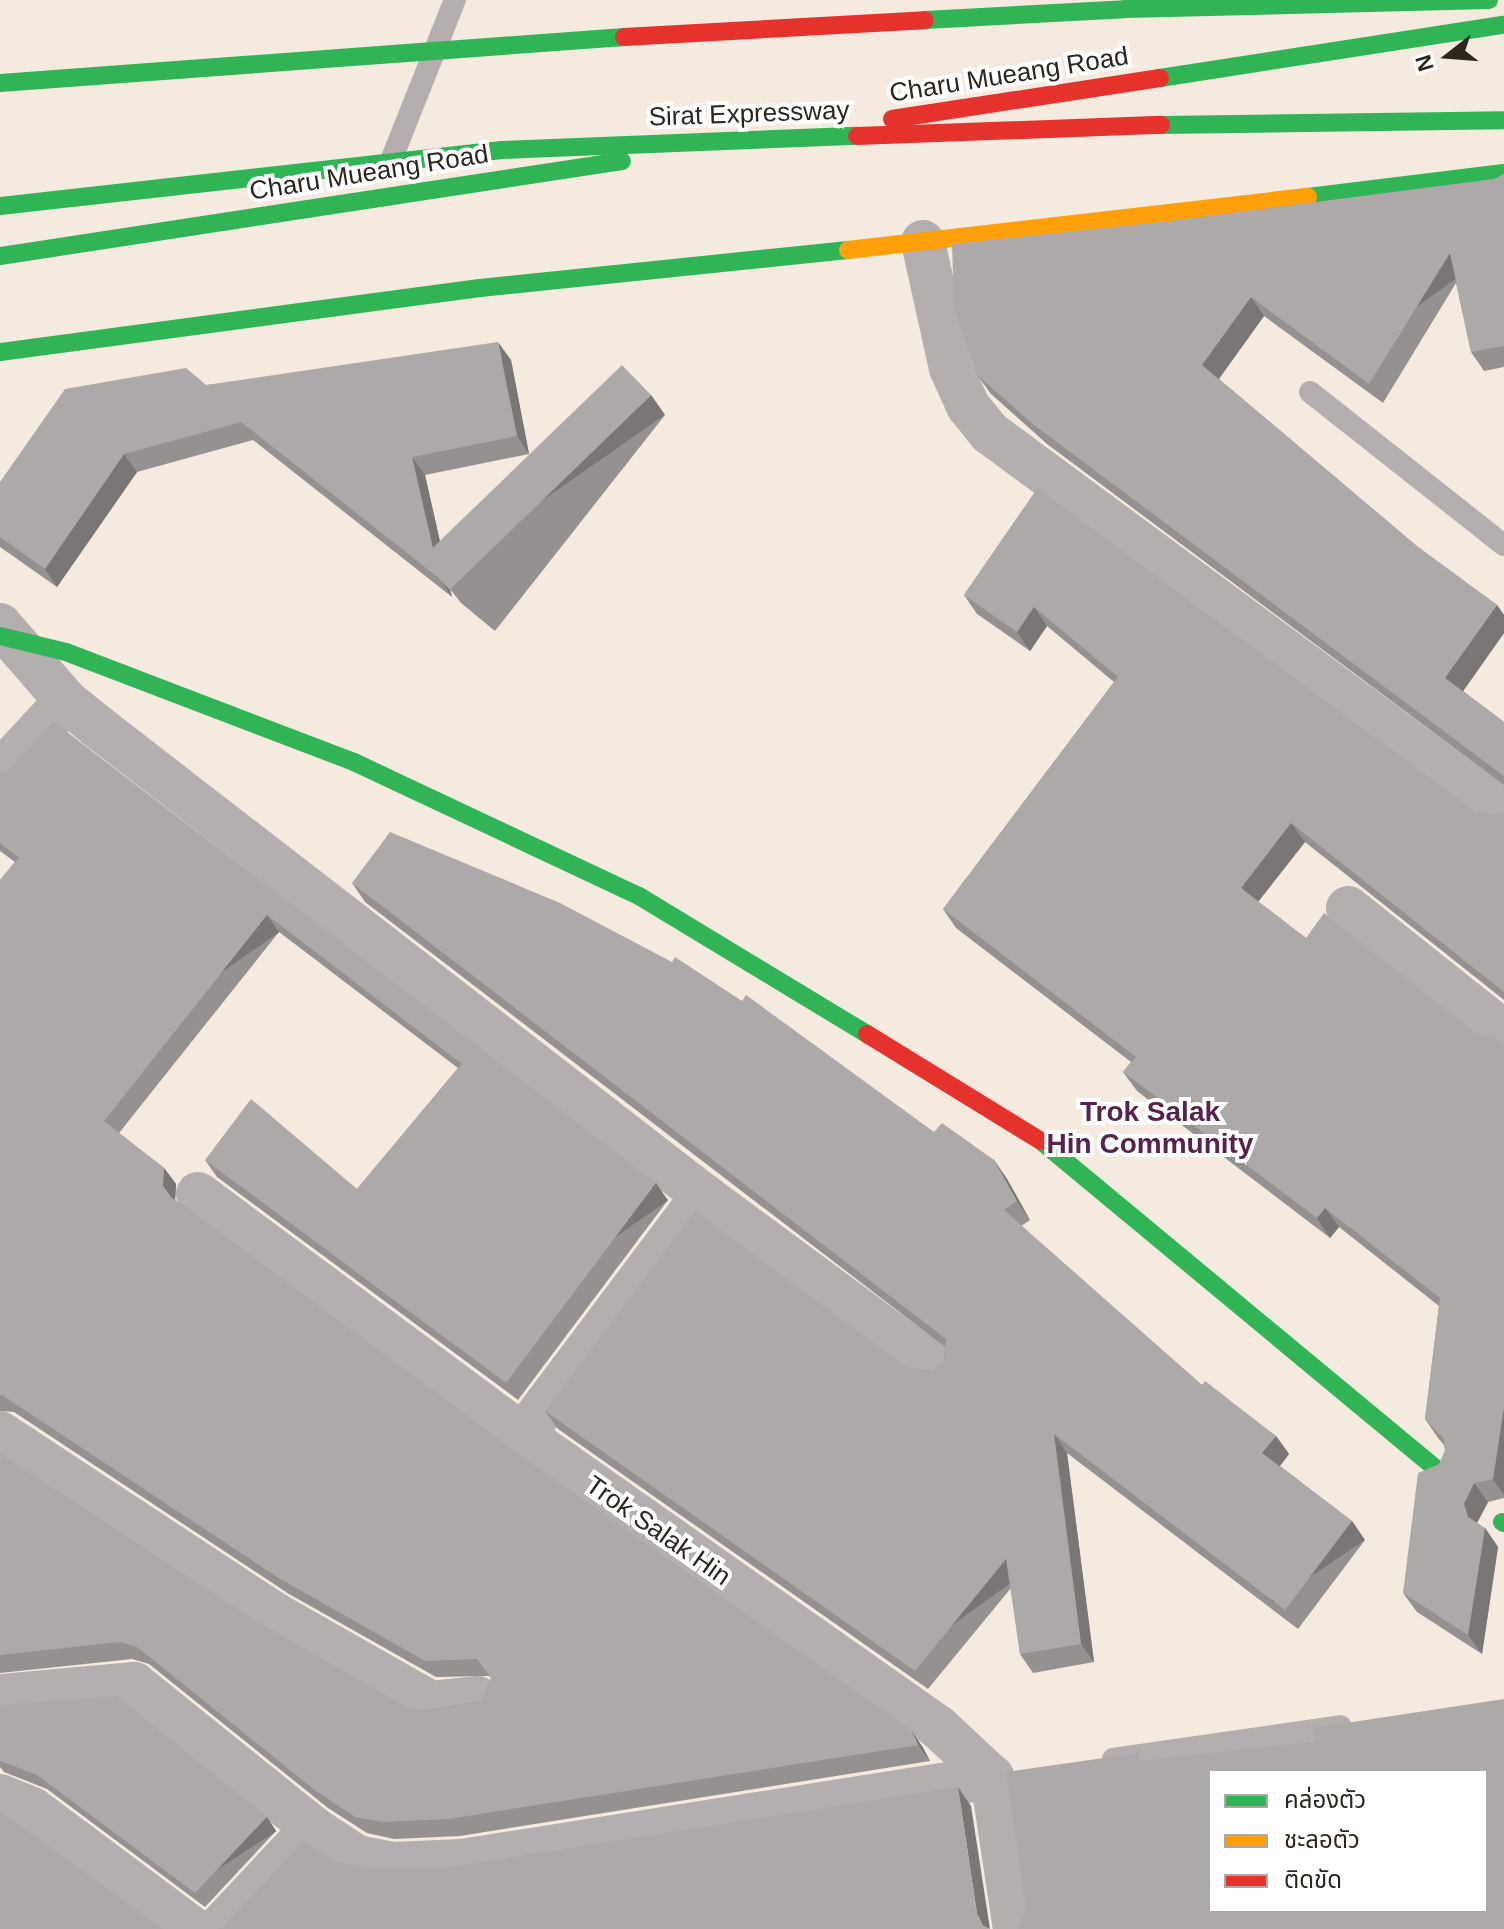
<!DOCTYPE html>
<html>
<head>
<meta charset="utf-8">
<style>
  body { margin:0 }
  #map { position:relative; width:1504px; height:1929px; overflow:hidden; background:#f5eadf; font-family:Helvetica,"Noto Sans Thai",sans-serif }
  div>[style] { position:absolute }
  .lane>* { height:22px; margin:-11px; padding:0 11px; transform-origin:11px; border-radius:11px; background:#b4aeae }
  .street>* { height:44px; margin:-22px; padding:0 22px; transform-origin:22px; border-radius:22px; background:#b4aeae }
  .fast>* { height:18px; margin:-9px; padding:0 9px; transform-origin:9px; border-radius:9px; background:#30b455 }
  .slow>* { height:18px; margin:-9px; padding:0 9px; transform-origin:9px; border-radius:9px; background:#ff9f0a }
  .jam>* { height:18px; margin:-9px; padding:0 9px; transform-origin:9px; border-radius:9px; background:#e5322d }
  .wall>* { inset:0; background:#969191 }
  .shaded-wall>* { inset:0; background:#7a7676; transform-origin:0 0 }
  .building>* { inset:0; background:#aea9a9; transform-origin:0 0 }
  span { translate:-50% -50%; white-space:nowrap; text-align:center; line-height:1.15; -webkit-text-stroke:8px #fff; paint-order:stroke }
  .street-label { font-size:26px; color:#2d261f }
  .neighbourhood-label { font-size:28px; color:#57224e; font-weight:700 }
  .legend { position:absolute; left:1208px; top:1769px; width:280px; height:144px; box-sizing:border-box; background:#fff; border:2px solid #aba8a5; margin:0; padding:10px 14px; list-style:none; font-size:24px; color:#2d261f }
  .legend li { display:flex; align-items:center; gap:16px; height:40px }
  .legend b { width:40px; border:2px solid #aba8a5 }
  .north { position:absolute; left:1408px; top:16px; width:80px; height:80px; -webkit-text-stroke:6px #fff; paint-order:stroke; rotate:253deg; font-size:22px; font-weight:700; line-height:32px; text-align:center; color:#2d261f }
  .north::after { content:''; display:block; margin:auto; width:28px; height:36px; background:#2d261f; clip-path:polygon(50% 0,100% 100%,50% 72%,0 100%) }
</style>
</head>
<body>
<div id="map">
  <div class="lane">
    <i style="left:388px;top:168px;width:181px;rotate:-68.3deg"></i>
    <i style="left:1310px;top:392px;width:247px;rotate:38.3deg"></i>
    <i style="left:1113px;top:1759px;width:230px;rotate:-8.2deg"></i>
  </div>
  <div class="street">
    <i style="left:923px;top:242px;width:129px;rotate:77.5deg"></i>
    <i style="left:951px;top:368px;width:42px;rotate:65.9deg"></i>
    <i style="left:968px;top:406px;width:35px;rotate:51deg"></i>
    <i style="left:990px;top:433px;width:639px;rotate:36.4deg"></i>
    <i style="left:0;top:625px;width:101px;rotate:49deg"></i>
    <i style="left:66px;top:701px;width:41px;rotate:39.1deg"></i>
    <i style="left:98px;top:727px;width:765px;rotate:37.72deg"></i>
    <i style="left:703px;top:1195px;width:290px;rotate:36.4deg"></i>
    <i style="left:0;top:772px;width:97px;rotate:-47.1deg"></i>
    <i style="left:1348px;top:908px;width:199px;rotate:38.5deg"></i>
    <i style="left:198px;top:1194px;width:405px;rotate:36.6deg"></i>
    <i style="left:523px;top:1435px;width:507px;rotate:35.13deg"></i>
    <i style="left:938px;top:1727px;width:74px;rotate:42.8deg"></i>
    <i style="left:992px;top:1777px;width:154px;rotate:81.4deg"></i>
    <i style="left:0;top:1433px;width:331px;rotate:33.4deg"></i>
    <i style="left:276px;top:1615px;width:178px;rotate:29.6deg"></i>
    <i style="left:431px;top:1703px;width:47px;rotate:-6.1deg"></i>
    <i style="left:523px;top:1435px;width:300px;rotate:-53.1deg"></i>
    <i style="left:0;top:1696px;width:135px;rotate:-5.1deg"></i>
    <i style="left:134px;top:1684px;width:230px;rotate:38.8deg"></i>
    <i style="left:313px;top:1828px;width:53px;rotate:33.4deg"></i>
    <i style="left:357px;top:1857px;width:36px;rotate:11deg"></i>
    <i style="left:392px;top:1864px;width:70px;rotate:-2.5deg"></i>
    <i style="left:462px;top:1861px;width:537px;rotate:-9.01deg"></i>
    <i style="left:0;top:1796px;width:35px;rotate:22deg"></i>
    <i style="left:32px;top:1809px;width:201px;rotate:36.7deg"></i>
    <i style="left:218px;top:1929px;width:139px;rotate:-46.8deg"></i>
  </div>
  <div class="fast">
    <i style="left:925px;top:20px;width:200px;rotate:-3.1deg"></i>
    <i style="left:1125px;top:9px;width:364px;rotate:-1.4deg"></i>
    <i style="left:1160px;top:78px;width:348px;rotate:-8.8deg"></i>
    <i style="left:0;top:83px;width:626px;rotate:-4.22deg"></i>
    <i style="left:1161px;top:125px;width:343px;rotate:-0.8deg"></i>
    <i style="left:1308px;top:197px;width:197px;rotate:-7deg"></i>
    <i style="left:0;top:206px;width:505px;rotate:-6.37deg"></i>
    <i style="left:502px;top:150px;width:355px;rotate:-2.3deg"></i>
    <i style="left:0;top:256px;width:629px;rotate:-8.68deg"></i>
    <i style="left:0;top:352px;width:484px;rotate:-7.6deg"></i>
    <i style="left:480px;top:288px;width:370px;rotate:-5.9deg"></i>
    <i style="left:0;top:636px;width:68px;rotate:13.6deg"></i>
    <i style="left:66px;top:652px;width:308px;rotate:20.9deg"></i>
    <i style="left:354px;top:762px;width:315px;rotate:25.2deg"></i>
    <i style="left:639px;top:896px;width:267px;rotate:31.2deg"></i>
    <i style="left:1041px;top:1141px;width:511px;rotate:39.68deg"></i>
    <i style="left:1502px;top:1522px;width:2px;rotate:27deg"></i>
  </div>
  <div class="slow">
    <i style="left:848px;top:250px;width:463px;rotate:-6.6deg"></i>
  </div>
  <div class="jam">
    <i style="left:624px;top:37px;width:301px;rotate:-3.2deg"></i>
    <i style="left:892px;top:119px;width:271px;rotate:-8.7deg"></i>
    <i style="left:857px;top:136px;width:304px;rotate:-2.1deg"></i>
    <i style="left:867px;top:1034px;width:204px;rotate:31.6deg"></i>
  </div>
  <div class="wall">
    <i style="clip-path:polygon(1504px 174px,1504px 367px,1484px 371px,1471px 352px,1456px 283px,1383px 403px,1264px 316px,1219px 379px,1418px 547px,1497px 605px,1504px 615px,1504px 633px,1463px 691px,1504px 722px,1504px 785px,1047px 444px,991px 394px,977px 375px,1170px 221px,1494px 179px)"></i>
    <i style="clip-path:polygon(511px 360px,529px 454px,425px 475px,449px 582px,651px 395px,665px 415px,495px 631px,461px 603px,450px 589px,452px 597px,253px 440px,137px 472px,57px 587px,0 547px,0 482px,206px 385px)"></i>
    <i style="clip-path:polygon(1037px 489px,1476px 813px,1501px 815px,1504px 812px,1504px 1000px,1305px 842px,1258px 902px,1306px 938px,1475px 1033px,1504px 1044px,1504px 1498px,1488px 1502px,1477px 1523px,1485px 1528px,1498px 1547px,1482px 1654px,1417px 1612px,1403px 1593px,1439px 1464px,1445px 1451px,1444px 1445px,1438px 1438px,1425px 1419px,1439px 1306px,1339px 1227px,1330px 1238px,1137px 1091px,1123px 1072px,1131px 1062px,956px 928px,943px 909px,1114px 682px,1047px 626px,1030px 651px,977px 614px,964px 595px)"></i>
    <i style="clip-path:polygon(54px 722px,668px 1200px,518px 1400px,217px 1177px,205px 1160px,357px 1189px,458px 1068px,279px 932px,119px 1133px,164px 1168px,176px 1184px,175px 1200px,496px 1438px,922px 1746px,930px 1761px,460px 1836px,394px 1839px,367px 1833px,328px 1808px,149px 1664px,132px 1659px,0 1673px,0 1454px,251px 1619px,407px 1708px,422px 1711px,482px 1701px,491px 1678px,489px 1676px,436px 1677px,289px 1594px,14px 1412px,0 1411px,0 880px,15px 862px,0 851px,0 774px,6px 773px)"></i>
    <i style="clip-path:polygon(352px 883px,934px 1132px,994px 1160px,1007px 1179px,1030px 1220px,1021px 1226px,1202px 1385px,1276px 1436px,1289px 1454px,1280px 1466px,1352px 1521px,1365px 1540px,1298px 1629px,1067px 1453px,1094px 1662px,1033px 1673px,1020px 1654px,1011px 1588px,928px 1689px,558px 1429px,545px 1411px,909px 1369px,934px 1371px,944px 1363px,945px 1347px,365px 902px)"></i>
    <i style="clip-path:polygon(0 1705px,267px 1817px,276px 1831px,205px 1907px,47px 1789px,4px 1772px,0 1767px)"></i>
  </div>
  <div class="shaded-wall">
    <i style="left:1450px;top:253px;width:24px;height:154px;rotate:54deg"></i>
    <i style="clip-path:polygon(1251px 297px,1264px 316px,1215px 384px,1202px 365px)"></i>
    <i style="clip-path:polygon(498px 342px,511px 360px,529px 454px,517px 436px)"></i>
    <i style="left:651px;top:395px;width:24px;height:274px;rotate:55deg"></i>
    <i style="clip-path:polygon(124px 454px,137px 472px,57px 587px,45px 569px)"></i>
    <i style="clip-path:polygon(412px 457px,425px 475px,450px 586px,447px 584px,450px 589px,452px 597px,440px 579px)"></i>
    <i style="clip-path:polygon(1497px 605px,1504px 615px,1504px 633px,1459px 697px,1445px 678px)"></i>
    <i style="clip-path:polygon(1034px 607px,1047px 626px,1030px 651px,1017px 632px)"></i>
    <i style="clip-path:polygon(1291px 823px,1305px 842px,1254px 907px,1241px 888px)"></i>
    <i style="left:267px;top:915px;width:21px;height:263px;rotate:55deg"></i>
    <i style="clip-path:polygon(994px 1160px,1007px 1179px,1030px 1220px,1017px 1201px)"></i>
    <i style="clip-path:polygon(164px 1168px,176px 1184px,175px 1203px,163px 1186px)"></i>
    <i style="left:656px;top:1183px;width:21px;height:250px;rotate:55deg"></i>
    <i style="clip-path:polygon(1325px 1208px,1339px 1227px,1330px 1238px,1317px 1218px)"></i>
    <i style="clip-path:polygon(1504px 1407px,1504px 1495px,1493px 1479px)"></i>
    <i style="clip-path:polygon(1054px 1434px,1067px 1453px,1094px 1662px,1081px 1644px)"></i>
    <i style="clip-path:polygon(1276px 1436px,1289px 1454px,1275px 1472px,1262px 1453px)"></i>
    <i style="clip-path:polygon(1474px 1483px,1488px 1502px,1477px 1523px,1468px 1517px,1464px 1504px)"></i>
    <i style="left:1352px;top:1521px;width:23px;height:111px;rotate:56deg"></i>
    <i style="clip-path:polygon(1485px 1528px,1498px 1547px,1482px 1654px,1468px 1635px)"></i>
    <i style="left:1006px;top:1559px;width:22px;height:144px;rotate:54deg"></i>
    <i style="clip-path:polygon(911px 1730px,922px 1746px,930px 1761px,918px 1745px)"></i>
    <i style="clip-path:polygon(958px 1787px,971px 1806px,990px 1929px,983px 1926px,977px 1914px)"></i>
    <i style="left:267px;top:1817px;width:17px;height:105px;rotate:57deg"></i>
  </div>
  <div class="building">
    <i style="clip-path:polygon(1504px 174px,1504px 346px,1471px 352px,1450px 253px,1369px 384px,1251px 297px,1202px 365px,1418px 547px,1497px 605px,1445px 678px,1504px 722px,1504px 776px,1034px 425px,977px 375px,954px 308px,952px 244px,1170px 221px,1494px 179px)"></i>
    <i style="clip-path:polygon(498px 342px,517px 436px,412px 457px,440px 579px,241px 422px,124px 454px,45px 569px,0 537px,0 482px,65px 389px,186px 368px,206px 385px)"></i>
    <i style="left:622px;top:365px;width:42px;height:280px;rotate:46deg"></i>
    <i style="clip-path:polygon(1037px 489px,1476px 813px,1501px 815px,1504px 812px,1504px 992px,1291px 823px,1241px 888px,1306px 938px,1324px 913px,1475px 1033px,1495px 1037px,1504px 1044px,1504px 1407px,1493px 1479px,1474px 1483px,1464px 1504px,1468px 1517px,1485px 1528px,1468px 1635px,1403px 1593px,1418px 1473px,1439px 1464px,1445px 1451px,1444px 1439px,1425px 1419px,1440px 1298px,1325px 1208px,1317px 1218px,1123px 1072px,1136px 1057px,943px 909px,1118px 677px,1034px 607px,1017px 632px,964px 595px)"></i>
    <i style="clip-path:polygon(54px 722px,656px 1183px,506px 1383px,205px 1160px,251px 1099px,357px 1189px,462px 1064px,267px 915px,104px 1121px,164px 1168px,163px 1186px,171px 1197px,496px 1438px,911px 1730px,918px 1745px,448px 1819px,382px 1822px,355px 1817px,316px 1791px,137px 1647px,120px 1642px,0 1655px,0 1454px,251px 1619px,407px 1708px,422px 1711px,482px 1701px,491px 1678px,477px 1659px,425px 1661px,277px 1577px,2px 1395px,0 1395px,0 880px,19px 858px,0 843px,0 774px,6px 773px)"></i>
    <i style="clip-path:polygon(390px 832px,560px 903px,672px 962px,675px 957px,742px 1001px,746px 995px,934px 1132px,942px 1123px,994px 1160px,1017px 1201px,1004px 1210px,1202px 1385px,1205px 1381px,1276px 1436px,1262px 1453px,1352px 1521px,1285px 1610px,1054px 1434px,1081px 1644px,1020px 1654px,1006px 1559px,915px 1671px,545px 1411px,695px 1211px,909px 1369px,934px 1371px,944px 1363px,946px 1339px,352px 883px)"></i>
    <i style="clip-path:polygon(117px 1696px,267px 1817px,195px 1893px,37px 1775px,0 1761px,0 1705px)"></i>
    <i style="clip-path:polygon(evenodd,1504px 1699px,1504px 1929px,1018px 1929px,1026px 1907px,1006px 1772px,1139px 1753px,1140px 1761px,1315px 1741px,1313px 1728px,1504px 1699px,1210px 1771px,1486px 1771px,1486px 1911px,1210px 1911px,1210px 1771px)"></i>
    <i style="clip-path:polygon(958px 1787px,977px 1914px,983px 1926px,990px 1929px,217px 1929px,223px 1927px,303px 1841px,338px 1862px,374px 1869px,450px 1867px)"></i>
    <i style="clip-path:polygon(0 1811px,163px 1929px,0 1929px)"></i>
  </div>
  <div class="street-label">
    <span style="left:1009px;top:75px;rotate:-9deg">Charu Mueang Road</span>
    <span style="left:749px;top:114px;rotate:-2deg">Sirat Expressway</span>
    <span style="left:369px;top:173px;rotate:-9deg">Charu Mueang Road</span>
    <span style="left:658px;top:1531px;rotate:35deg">Trok Salak Hin</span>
  </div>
  <div class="neighbourhood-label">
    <span style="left:1150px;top:1128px">Trok Salak<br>Hin Community</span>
  </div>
  <ul class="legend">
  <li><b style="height:10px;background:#30b455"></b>คล่องตัว</li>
  <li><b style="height:10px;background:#ff9f0a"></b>ชะลอตัว</li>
  <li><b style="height:10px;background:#e5322d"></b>ติดขัด</li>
  </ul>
  <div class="north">N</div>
</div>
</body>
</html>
